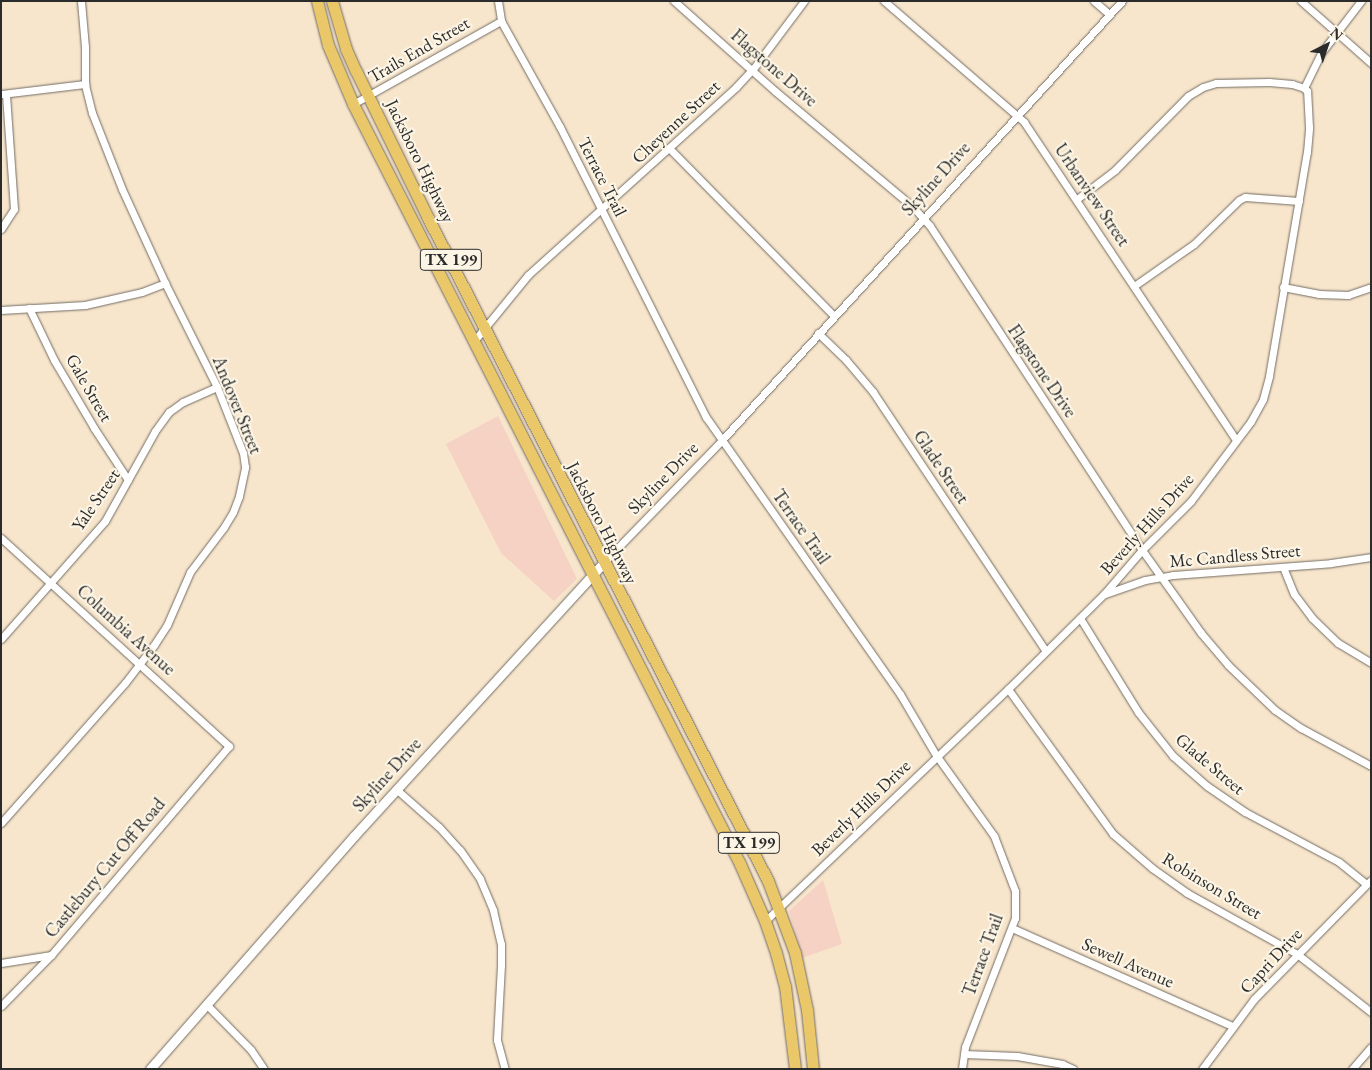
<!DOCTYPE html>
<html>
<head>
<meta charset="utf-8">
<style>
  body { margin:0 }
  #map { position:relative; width:1372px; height:1070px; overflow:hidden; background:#f7e5cc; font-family:"EB Garamond",serif }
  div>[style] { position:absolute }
  .built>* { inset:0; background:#f6d2c4 }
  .roads { filter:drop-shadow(0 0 1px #726c63) drop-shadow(0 0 1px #726c63) }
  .minor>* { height:7px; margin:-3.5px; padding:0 3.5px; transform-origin:3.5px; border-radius:3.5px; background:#fff }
  .tertiary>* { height:9px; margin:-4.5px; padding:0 4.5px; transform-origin:4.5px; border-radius:4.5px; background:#fff }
  .primary>* { height:11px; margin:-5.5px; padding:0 5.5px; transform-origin:5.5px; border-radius:5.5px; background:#eac769 }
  span { translate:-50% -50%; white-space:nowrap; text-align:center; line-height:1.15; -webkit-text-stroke:4.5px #fcf5e5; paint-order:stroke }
  .shield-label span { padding:1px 4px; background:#fcf5e5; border:1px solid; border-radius:4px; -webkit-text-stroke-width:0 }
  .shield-label { font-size:16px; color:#2b2b2b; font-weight:700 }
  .street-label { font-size:18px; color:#2b2b2b }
  .frame { position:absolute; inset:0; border:2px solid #2b2b2b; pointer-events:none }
  .north { position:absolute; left:1302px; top:20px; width:50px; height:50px; -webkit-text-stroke:4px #fcf5e5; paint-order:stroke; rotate:41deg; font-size:14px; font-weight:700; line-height:20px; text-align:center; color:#2b2b2b }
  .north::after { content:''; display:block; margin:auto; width:18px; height:22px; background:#2b2b2b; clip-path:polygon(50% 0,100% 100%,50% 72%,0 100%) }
</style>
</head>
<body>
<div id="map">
  <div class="built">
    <i style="clip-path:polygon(498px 416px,577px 579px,554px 601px,501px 553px,446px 444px)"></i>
    <i style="clip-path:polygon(823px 880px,842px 944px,802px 958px,789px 911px)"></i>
  </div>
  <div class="roads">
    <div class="minor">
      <i style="left:498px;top:1px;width:20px;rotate:81deg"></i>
      <i style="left:501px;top:21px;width:121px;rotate:60.9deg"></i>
      <i style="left:560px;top:127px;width:325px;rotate:63.3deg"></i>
      <i style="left:706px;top:417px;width:338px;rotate:55deg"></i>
      <i style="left:900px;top:694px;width:71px;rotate:59.5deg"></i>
      <i style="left:936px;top:755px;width:100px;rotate:54.4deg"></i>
      <i style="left:994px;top:836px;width:59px;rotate:69.1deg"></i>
      <i style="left:1015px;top:891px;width:27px;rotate:90deg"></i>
      <i style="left:1015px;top:918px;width:138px;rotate:111.2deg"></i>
      <i style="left:965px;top:1047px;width:22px;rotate:98deg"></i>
      <i style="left:674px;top:1px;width:135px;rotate:41.7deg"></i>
      <i style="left:775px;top:91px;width:180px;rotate:40deg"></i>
      <i style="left:913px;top:207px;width:25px;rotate:48deg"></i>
      <i style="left:930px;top:226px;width:387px;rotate:56.8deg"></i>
      <i style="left:1142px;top:550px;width:102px;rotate:54.6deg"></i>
      <i style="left:1201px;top:633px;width:42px;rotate:49.8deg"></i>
      <i style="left:1228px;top:665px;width:65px;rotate:43.8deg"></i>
      <i style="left:1275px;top:710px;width:32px;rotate:35deg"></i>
      <i style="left:1301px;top:728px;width:80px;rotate:28.5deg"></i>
      <i style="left:884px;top:1px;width:185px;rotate:40.8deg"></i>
      <i style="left:1024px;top:122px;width:382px;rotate:56.3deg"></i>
      <i style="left:1094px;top:1px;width:20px;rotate:41deg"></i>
      <i style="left:1301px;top:1px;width:94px;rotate:41.5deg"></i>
      <i style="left:1304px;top:88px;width:39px;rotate:-64deg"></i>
      <i style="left:1321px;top:53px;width:66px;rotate:-52.4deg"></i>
      <i style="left:1px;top:94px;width:85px;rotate:-6.8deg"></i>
      <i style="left:353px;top:104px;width:170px;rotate:-29.3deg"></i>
      <i style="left:669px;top:148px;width:235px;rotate:45.5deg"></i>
      <i style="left:1077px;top:199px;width:48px;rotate:-37.3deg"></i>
      <i style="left:1115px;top:170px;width:104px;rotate:-45.4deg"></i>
      <i style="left:1188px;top:96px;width:17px;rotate:-31deg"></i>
      <i style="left:1203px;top:87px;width:14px;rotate:-17deg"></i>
      <i style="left:1216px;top:83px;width:53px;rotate:-1.1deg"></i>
      <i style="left:1269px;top:82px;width:23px;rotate:5deg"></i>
      <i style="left:1292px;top:84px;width:13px;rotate:18deg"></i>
      <i style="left:1px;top:229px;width:24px;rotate:-57deg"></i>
      <i style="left:14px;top:209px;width:115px;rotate:-94deg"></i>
      <i style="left:1134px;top:286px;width:73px;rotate:-35deg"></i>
      <i style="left:1194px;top:244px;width:63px;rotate:-44.4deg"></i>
      <i style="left:1239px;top:200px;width:7px;rotate:-27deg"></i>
      <i style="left:1245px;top:197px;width:54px;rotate:4.2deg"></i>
      <i style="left:1283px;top:287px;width:37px;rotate:11deg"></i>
      <i style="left:1319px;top:294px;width:29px;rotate:2deg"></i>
      <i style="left:1348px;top:295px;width:24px;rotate:-19deg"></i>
      <i style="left:29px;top:308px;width:58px;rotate:64.3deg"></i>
      <i style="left:54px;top:360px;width:79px;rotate:59.5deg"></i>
      <i style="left:94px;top:428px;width:62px;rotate:56.8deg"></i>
      <i style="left:1px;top:310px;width:84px;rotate:-3.4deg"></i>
      <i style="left:85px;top:305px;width:58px;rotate:-12.8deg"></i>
      <i style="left:142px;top:292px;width:25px;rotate:-21deg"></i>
      <i style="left:818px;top:333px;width:39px;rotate:44deg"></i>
      <i style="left:846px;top:360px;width:42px;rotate:49.8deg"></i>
      <i style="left:873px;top:392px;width:311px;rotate:56.3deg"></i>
      <i style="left:474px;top:341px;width:85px;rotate:-50.7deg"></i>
      <i style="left:528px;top:275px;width:280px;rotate:-42.1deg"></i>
      <i style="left:736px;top:87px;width:25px;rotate:-47deg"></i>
      <i style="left:753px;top:69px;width:85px;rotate:-53.1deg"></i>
      <i style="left:1px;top:538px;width:309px;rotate:42.4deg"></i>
      <i style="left:229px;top:746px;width:275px;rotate:130.4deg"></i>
      <i style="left:51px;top:955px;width:71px;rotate:134.4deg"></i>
      <i style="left:603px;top:563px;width:171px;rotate:-45.9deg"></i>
      <i style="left:722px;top:440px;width:594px;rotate:-47.66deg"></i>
      <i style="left:1283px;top:567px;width:29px;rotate:68deg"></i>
      <i style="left:1294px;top:594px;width:30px;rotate:53deg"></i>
      <i style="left:1312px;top:618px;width:36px;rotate:44deg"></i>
      <i style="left:1338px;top:643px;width:39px;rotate:31deg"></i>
      <i style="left:1105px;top:594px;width:42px;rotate:-19.3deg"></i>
      <i style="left:1145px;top:580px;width:28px;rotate:-10deg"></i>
      <i style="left:1173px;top:575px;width:158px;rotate:-4.3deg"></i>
      <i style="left:1331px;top:563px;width:40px;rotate:-8.5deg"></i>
      <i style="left:1080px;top:618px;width:110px;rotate:58.3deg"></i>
      <i style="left:1138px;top:712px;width:56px;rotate:51.5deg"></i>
      <i style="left:1173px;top:756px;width:45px;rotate:41.4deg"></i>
      <i style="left:1207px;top:786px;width:46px;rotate:34.4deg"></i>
      <i style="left:1245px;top:812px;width:106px;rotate:28deg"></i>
      <i style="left:1339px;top:862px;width:35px;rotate:39deg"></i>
      <i style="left:1px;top:639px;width:157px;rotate:-48.6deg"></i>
      <i style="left:105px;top:521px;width:103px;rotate:-60.9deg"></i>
      <i style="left:155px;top:431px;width:24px;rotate:-54deg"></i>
      <i style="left:169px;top:412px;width:17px;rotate:-36deg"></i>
      <i style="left:183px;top:402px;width:37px;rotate:-24deg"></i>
      <i style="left:1008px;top:689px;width:179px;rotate:54.1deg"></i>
      <i style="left:1113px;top:834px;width:52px;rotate:41.1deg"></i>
      <i style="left:1152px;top:868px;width:43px;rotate:35.5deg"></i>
      <i style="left:1187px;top:893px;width:126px;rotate:29deg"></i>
      <i style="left:1297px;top:954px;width:94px;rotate:38.1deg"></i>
      <i style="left:396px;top:789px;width:57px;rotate:41.5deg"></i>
      <i style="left:439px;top:827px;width:31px;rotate:48deg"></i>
      <i style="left:460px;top:850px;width:35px;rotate:55deg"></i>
      <i style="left:480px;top:879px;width:34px;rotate:67deg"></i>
      <i style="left:493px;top:910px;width:35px;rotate:77deg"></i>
      <i style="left:501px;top:944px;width:21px;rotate:90deg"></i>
      <i style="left:501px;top:965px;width:75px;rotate:93.1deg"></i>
      <i style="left:497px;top:1040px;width:30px;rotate:75deg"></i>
      <i style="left:1px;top:823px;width:187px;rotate:-48.5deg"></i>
      <i style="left:125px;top:683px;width:48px;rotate:-52.7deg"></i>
      <i style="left:154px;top:645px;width:24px;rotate:-57deg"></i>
      <i style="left:167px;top:625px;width:58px;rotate:-66.5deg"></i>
      <i style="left:190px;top:572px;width:56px;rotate:-52.9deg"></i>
      <i style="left:224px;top:527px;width:17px;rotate:-59deg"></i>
      <i style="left:233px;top:512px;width:17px;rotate:-69deg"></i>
      <i style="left:239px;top:496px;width:30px;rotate:-78deg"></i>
      <i style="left:245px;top:467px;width:14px;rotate:-98deg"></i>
      <i style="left:243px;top:453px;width:71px;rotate:-111.5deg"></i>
      <i style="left:217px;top:387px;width:116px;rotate:-116.6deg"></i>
      <i style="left:165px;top:283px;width:103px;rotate:-114.6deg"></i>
      <i style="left:122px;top:189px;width:82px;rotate:-111.5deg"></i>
      <i style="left:92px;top:113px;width:30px;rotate:-104deg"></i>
      <i style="left:85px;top:84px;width:37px;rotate:-90deg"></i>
      <i style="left:85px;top:47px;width:46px;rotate:-95deg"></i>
      <i style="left:765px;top:921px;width:336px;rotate:-43.7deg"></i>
      <i style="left:1008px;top:689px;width:135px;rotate:-44.7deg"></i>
      <i style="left:1104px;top:594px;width:58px;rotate:-49.2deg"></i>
      <i style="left:1142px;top:550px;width:69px;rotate:-45deg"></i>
      <i style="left:1191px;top:501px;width:100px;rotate:-53.1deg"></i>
      <i style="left:1251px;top:421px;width:25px;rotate:-61deg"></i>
      <i style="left:1263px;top:399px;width:24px;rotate:-75deg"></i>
      <i style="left:1269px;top:376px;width:227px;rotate:-80.4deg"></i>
      <i style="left:1307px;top:152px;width:25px;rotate:-85deg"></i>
      <i style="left:1309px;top:127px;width:36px;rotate:-93deg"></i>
      <i style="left:1307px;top:91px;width:4px;rotate:-135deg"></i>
      <i style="left:1012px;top:928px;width:241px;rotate:24deg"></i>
      <i style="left:1px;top:963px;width:51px;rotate:-9.1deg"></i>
      <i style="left:206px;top:1004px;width:64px;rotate:45.6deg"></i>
      <i style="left:251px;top:1050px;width:23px;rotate:56deg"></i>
      <i style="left:964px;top:1054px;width:53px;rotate:2.2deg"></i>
      <i style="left:1017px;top:1056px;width:46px;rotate:10.1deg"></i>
      <i style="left:1062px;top:1064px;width:12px;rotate:24deg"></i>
      <i style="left:1202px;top:1069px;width:87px;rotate:-53.4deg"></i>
      <i style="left:1254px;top:999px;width:167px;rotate:-45.5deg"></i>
      <i style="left:1352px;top:1069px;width:29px;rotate:-49deg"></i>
    </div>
    <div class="tertiary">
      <i style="left:150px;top:1069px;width:310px;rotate:-48.8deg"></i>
      <i style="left:354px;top:836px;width:369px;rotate:-47.6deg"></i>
    </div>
    <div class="primary">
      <i style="left:317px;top:1px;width:45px;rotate:76deg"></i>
      <i style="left:328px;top:45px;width:64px;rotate:67deg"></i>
      <i style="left:353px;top:104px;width:853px;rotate:63.01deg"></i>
      <i style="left:740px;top:864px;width:62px;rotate:66.3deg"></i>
      <i style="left:765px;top:921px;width:34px;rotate:71deg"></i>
      <i style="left:776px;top:953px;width:34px;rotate:75deg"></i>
      <i style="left:785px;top:986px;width:84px;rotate:83.1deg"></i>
      <i style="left:332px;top:1px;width:50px;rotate:73.7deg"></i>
      <i style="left:346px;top:49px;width:24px;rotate:66deg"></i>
      <i style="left:356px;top:71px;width:164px;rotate:63.9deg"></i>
      <i style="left:428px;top:218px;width:745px;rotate:62.85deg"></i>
      <i style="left:768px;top:881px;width:77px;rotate:69.4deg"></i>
      <i style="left:795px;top:953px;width:58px;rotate:78.1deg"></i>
      <i style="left:807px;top:1010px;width:59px;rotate:84.2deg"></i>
    </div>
  </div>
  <div class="shield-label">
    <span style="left:451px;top:260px">TX 199</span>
    <span style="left:749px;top:843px">TX 199</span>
  </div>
  <div class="street-label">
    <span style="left:419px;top:50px;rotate:-30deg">Trails End Street</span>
    <span style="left:774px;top:68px;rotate:41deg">Flagstone Drive</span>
    <span style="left:676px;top:122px;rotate:-43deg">Cheyenne Street</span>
    <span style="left:420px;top:161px;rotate:64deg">Jacksboro Highway</span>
    <span style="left:602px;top:177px;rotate:63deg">Terrace Trail</span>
    <span style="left:936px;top:179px;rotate:-48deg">Skyline Drive</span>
    <span style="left:1092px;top:195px;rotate:56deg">Urbanview Street</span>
    <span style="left:1042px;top:371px;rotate:56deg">Flagstone Drive</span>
    <span style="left:89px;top:388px;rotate:60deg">Gale Street</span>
    <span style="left:237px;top:405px;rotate:68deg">Andover Street</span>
    <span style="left:941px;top:467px;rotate:56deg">Glade Street</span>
    <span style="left:663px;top:478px;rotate:-46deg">Skyline Drive</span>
    <span style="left:96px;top:500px;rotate:-56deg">Yale Street</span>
    <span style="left:602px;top:523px;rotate:63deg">Jacksboro Highway</span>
    <span style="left:1147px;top:524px;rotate:-48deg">Beverly Hills Drive</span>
    <span style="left:801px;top:527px;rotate:55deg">Terrace Trail</span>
    <span style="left:1235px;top:556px;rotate:-5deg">Mc Candless Street</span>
    <span style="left:126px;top:630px;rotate:42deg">Columbia Avenue</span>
    <span style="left:1210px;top:764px;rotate:40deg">Glade Street</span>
    <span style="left:387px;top:775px;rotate:-48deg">Skyline Drive</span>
    <span style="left:861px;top:808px;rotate:-44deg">Beverly Hills Drive</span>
    <span style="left:105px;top:868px;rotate:-50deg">Castlebury Cut Off Road</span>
    <span style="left:1212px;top:886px;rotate:31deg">Robinson Street</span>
    <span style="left:983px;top:955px;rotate:-70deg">Terrace Trail</span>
    <span style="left:1271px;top:961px;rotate:-47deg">Capri Drive</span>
    <span style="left:1128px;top:963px;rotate:24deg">Sewell Avenue</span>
  </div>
  <div class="frame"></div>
  <div class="north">N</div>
</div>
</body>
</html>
